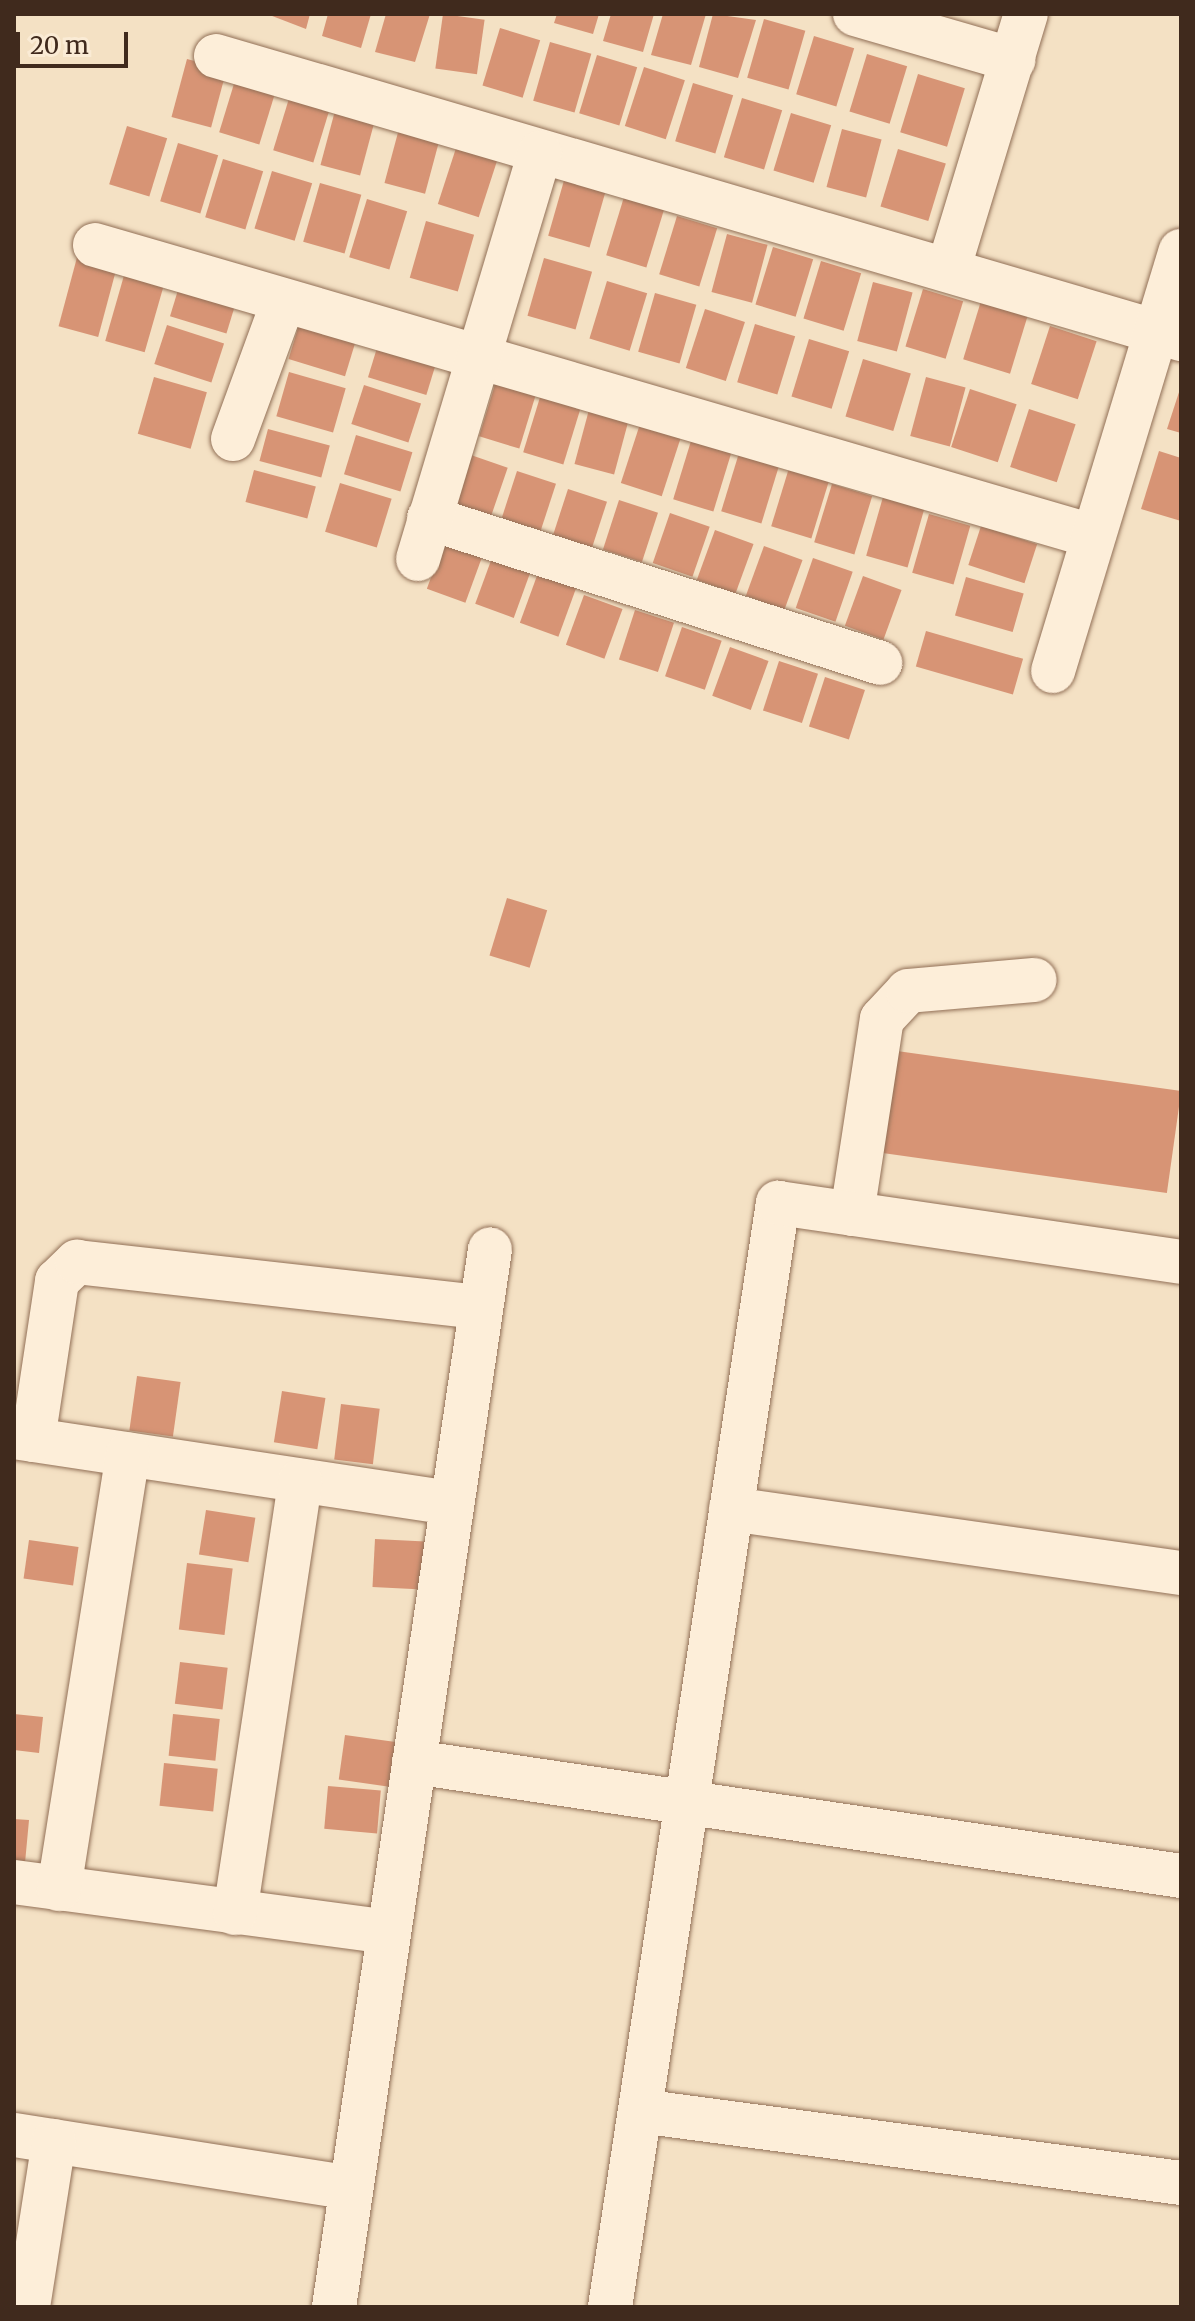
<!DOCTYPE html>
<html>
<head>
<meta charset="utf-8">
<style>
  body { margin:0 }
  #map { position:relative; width:1195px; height:2321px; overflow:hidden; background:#f4e1c4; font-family:Merriweather,serif }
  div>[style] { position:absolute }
  .building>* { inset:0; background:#d79475; transform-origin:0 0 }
  .roads { filter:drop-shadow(0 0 2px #927057) drop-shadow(0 0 2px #927057) }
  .street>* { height:44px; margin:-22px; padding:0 22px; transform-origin:22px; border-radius:22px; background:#fdeed9 }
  span { translate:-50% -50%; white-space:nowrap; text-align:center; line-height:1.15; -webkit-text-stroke:8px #faebd5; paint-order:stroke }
  .frame { position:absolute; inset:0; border:16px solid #402a1d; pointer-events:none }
  .scale { position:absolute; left:16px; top:32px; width:112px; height:36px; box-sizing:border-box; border:4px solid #402a1d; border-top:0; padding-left:10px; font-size:24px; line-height:28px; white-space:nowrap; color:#402a1d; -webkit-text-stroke:6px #faebd5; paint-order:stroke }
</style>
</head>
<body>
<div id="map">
  <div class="building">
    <i style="clip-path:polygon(267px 14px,310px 14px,306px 29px)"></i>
    <i style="clip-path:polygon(328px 14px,371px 14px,361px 48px,322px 36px)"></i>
    <i style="clip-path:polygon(386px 14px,430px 14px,415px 62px,375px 52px)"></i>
    <i style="left:443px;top:14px;width:42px;height:55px;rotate:8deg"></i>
    <i style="clip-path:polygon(557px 14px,599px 14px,593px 34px,554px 23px)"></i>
    <i style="clip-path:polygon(611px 14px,654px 14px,643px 52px,603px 41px)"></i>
    <i style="clip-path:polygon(663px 14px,706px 14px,691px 65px,651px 55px)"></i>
    <i style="clip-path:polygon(713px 14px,756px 20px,738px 78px,699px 67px)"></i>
    <i style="left:764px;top:19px;width:43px;height:61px;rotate:16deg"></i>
    <i style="left:500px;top:28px;width:42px;height:60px;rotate:17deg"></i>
    <i style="left:814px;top:36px;width:42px;height:61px;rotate:17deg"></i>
    <i style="left:550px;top:42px;width:43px;height:61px;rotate:16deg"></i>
    <i style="left:867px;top:54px;width:42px;height:60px;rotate:17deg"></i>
    <i style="left:597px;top:55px;width:42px;height:61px;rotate:17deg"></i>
    <i style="left:187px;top:59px;width:41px;height:60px;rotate:15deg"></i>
    <i style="left:644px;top:67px;width:43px;height:62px;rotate:18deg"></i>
    <i style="left:237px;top:74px;width:42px;height:61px;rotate:17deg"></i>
    <i style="left:918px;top:74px;width:49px;height:61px;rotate:17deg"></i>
    <i style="left:693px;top:83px;width:42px;height:61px;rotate:17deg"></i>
    <i style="left:291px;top:92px;width:42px;height:61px;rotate:17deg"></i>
    <i style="left:742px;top:98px;width:42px;height:62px;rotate:17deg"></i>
    <i style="left:336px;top:107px;width:41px;height:60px;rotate:15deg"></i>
    <i style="left:791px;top:113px;width:42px;height:60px;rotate:17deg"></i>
    <i style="left:400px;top:125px;width:42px;height:60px;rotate:15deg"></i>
    <i style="left:127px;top:126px;width:42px;height:61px;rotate:17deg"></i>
    <i style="left:842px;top:129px;width:41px;height:60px;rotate:15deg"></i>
    <i style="left:178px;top:143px;width:42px;height:61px;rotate:17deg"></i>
    <i style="left:457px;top:145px;width:43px;height:62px;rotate:18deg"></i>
    <i style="left:898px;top:149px;width:50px;height:60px;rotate:17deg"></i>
    <i style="left:223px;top:159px;width:42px;height:61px;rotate:17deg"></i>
    <i style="left:272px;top:171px;width:42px;height:60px;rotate:17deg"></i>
    <i style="left:565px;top:177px;width:43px;height:61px;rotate:16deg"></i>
    <i style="left:320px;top:183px;width:43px;height:61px;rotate:16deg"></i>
    <i style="left:624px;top:197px;width:42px;height:61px;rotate:17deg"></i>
    <i style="left:367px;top:199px;width:42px;height:61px;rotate:17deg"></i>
    <i style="left:677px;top:216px;width:42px;height:61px;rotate:17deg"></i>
    <i style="left:426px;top:221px;width:50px;height:59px;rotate:16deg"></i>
    <i style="left:727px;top:234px;width:42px;height:60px;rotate:15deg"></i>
    <i style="left:773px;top:247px;width:42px;height:60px;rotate:17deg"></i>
    <i style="left:79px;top:250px;width:41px;height:79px;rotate:15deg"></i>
    <i style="left:544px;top:258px;width:50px;height:60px;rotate:16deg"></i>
    <i style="left:821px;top:261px;width:42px;height:60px;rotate:17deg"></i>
    <i style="left:127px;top:265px;width:41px;height:79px;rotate:16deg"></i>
    <i style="left:182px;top:277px;width:59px;height:41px;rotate:17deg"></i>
    <i style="left:607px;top:281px;width:42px;height:60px;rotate:17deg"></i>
    <i style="left:873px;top:282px;width:41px;height:61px;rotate:15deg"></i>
    <i style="left:923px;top:289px;width:42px;height:60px;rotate:17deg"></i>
    <i style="left:655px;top:293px;width:43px;height:61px;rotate:16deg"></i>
    <i style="left:981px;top:301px;width:49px;height:61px;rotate:17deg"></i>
    <i style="left:705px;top:309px;width:42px;height:62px;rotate:18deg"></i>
    <i style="left:302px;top:315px;width:59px;height:46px;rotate:17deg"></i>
    <i style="left:755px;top:324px;width:42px;height:61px;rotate:17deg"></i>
    <i style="left:167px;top:325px;width:60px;height:41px;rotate:18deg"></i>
    <i style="left:1050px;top:326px;width:49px;height:61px;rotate:18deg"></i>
    <i style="left:380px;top:338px;width:61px;height:41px;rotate:17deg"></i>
    <i style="left:809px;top:339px;width:42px;height:60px;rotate:17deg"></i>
    <i style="left:863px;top:359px;width:50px;height:60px;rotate:17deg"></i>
    <i style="left:289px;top:372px;width:59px;height:46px;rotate:16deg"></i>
    <i style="left:154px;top:377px;width:55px;height:59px;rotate:16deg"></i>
    <i style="left:926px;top:377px;width:41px;height:61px;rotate:15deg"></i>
    <i style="left:497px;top:378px;width:42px;height:61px;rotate:17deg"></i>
    <i style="left:364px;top:385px;width:60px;height:41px;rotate:18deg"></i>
    <i style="clip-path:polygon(1181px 386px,1181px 433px,1167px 429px)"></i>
    <i style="left:970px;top:389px;width:49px;height:61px;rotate:18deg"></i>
    <i style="left:541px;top:394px;width:42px;height:61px;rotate:17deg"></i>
    <i style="left:590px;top:406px;width:41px;height:60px;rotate:15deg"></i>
    <i style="left:1029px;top:409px;width:49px;height:61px;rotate:18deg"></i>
    <i style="left:640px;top:424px;width:43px;height:62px;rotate:18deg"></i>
    <i style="left:268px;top:429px;width:64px;height:33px;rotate:15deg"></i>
    <i style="left:356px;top:435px;width:59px;height:41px;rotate:17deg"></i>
    <i style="left:691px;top:441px;width:42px;height:61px;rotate:17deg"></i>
    <i style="clip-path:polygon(1159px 451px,1181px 458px,1181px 521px,1141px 509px)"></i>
    <i style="left:739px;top:453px;width:42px;height:61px;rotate:17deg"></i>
    <i style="left:468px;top:454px;width:42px;height:53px;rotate:19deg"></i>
    <i style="left:789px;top:468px;width:42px;height:61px;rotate:17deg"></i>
    <i style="left:254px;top:470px;width:64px;height:33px;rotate:15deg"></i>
    <i style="left:517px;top:471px;width:41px;height:52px;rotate:18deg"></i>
    <i style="left:340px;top:483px;width:54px;height:51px;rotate:17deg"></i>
    <i style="left:832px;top:484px;width:42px;height:61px;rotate:17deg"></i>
    <i style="left:568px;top:489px;width:41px;height:52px;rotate:18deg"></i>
    <i style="left:883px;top:497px;width:43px;height:61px;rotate:16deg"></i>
    <i style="left:619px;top:500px;width:41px;height:52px;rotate:18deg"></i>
    <i style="left:670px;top:513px;width:42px;height:53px;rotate:19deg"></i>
    <i style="left:929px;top:514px;width:43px;height:61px;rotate:16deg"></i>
    <i style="left:981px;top:526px;width:59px;height:41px;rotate:18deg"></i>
    <i style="left:715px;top:530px;width:41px;height:53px;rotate:20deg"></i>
    <i style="left:445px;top:539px;width:41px;height:53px;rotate:20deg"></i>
    <i style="left:764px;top:546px;width:41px;height:53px;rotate:20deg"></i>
    <i style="left:493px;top:555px;width:41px;height:52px;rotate:20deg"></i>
    <i style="left:813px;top:558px;width:42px;height:53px;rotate:19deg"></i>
    <i style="left:538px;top:573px;width:41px;height:53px;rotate:20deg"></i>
    <i style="left:863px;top:576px;width:41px;height:53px;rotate:20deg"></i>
    <i style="left:966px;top:577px;width:60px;height:40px;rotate:16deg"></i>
    <i style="left:584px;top:595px;width:41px;height:53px;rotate:20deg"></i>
    <i style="left:635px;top:610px;width:41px;height:52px;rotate:18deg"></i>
    <i style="left:682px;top:627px;width:42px;height:52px;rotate:19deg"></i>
    <i style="left:926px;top:631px;width:101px;height:37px;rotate:16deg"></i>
    <i style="left:730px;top:647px;width:41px;height:52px;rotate:20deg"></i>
    <i style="left:779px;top:661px;width:41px;height:52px;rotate:18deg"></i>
    <i style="left:825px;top:677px;width:42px;height:52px;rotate:18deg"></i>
    <i style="left:507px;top:898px;width:42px;height:60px;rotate:17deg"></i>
    <i style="left:897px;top:1051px;width:287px;height:103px;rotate:8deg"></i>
    <i style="left:137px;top:1376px;width:44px;height:55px;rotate:8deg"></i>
    <i style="left:282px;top:1391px;width:44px;height:52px;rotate:9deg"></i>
    <i style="left:341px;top:1404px;width:39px;height:56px;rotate:7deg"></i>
    <i style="left:206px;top:1510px;width:50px;height:45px;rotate:9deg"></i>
    <i style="left:375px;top:1539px;width:50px;height:48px;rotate:3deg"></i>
    <i style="left:29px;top:1540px;width:50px;height:39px;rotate:8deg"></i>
    <i style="left:187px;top:1563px;width:46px;height:67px;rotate:7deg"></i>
    <i style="left:180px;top:1662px;width:48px;height:42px;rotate:7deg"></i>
    <i style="clip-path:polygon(14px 1714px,43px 1717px,39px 1753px,14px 1750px)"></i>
    <i style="left:173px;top:1714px;width:47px;height:42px;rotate:6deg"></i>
    <i style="left:345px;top:1735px;width:51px;height:45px;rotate:8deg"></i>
    <i style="left:164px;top:1763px;width:54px;height:43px;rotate:6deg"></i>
    <i style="left:328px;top:1786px;width:53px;height:43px;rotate:5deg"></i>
    <i style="clip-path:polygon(14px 1819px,29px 1820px,25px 1863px,14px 1862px)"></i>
  </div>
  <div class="roads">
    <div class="street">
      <i style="left:855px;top:14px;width:165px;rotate:16.2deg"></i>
      <i style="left:216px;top:56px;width:1006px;rotate:16.34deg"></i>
      <i style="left:95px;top:245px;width:1039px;rotate:16.27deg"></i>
      <i style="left:949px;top:267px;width:264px;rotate:-73.1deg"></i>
      <i style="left:233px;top:439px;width:143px;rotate:-69.9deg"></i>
      <i style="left:429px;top:518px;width:474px;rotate:17.8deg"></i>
      <i style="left:418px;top:559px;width:424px;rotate:-73.3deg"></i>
      <i style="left:1053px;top:671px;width:439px;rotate:-73.1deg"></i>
      <i style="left:852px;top:1214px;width:197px;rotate:-81.3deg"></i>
      <i style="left:882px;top:1019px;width:38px;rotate:-47deg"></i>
      <i style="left:908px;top:991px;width:127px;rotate:-5deg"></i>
      <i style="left:14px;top:1437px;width:443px;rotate:8.6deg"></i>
      <i style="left:33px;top:1440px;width:161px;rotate:-81.4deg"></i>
      <i style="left:57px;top:1281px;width:28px;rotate:-44deg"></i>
      <i style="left:77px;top:1262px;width:406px;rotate:6.4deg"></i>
      <i style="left:731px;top:1509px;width:455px;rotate:8.1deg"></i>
      <i style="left:414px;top:1762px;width:775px;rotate:8.45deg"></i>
      <i style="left:14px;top:1882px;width:378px;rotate:7.6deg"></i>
      <i style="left:59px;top:1889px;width:440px;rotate:-81deg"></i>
      <i style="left:235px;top:1913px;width:437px;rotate:-81.4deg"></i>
      <i style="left:640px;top:2111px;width:546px;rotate:7.58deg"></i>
      <i style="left:14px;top:2135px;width:341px;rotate:8.9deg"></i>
      <i style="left:28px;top:2307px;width:168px;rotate:-81.1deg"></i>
      <i style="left:334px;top:2307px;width:1069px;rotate:-81.61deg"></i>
      <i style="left:610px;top:2307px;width:1117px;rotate:-81.35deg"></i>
      <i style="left:778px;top:1203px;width:407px;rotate:8.3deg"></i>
    </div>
  </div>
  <div class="frame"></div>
  <div class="scale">20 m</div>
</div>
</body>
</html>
